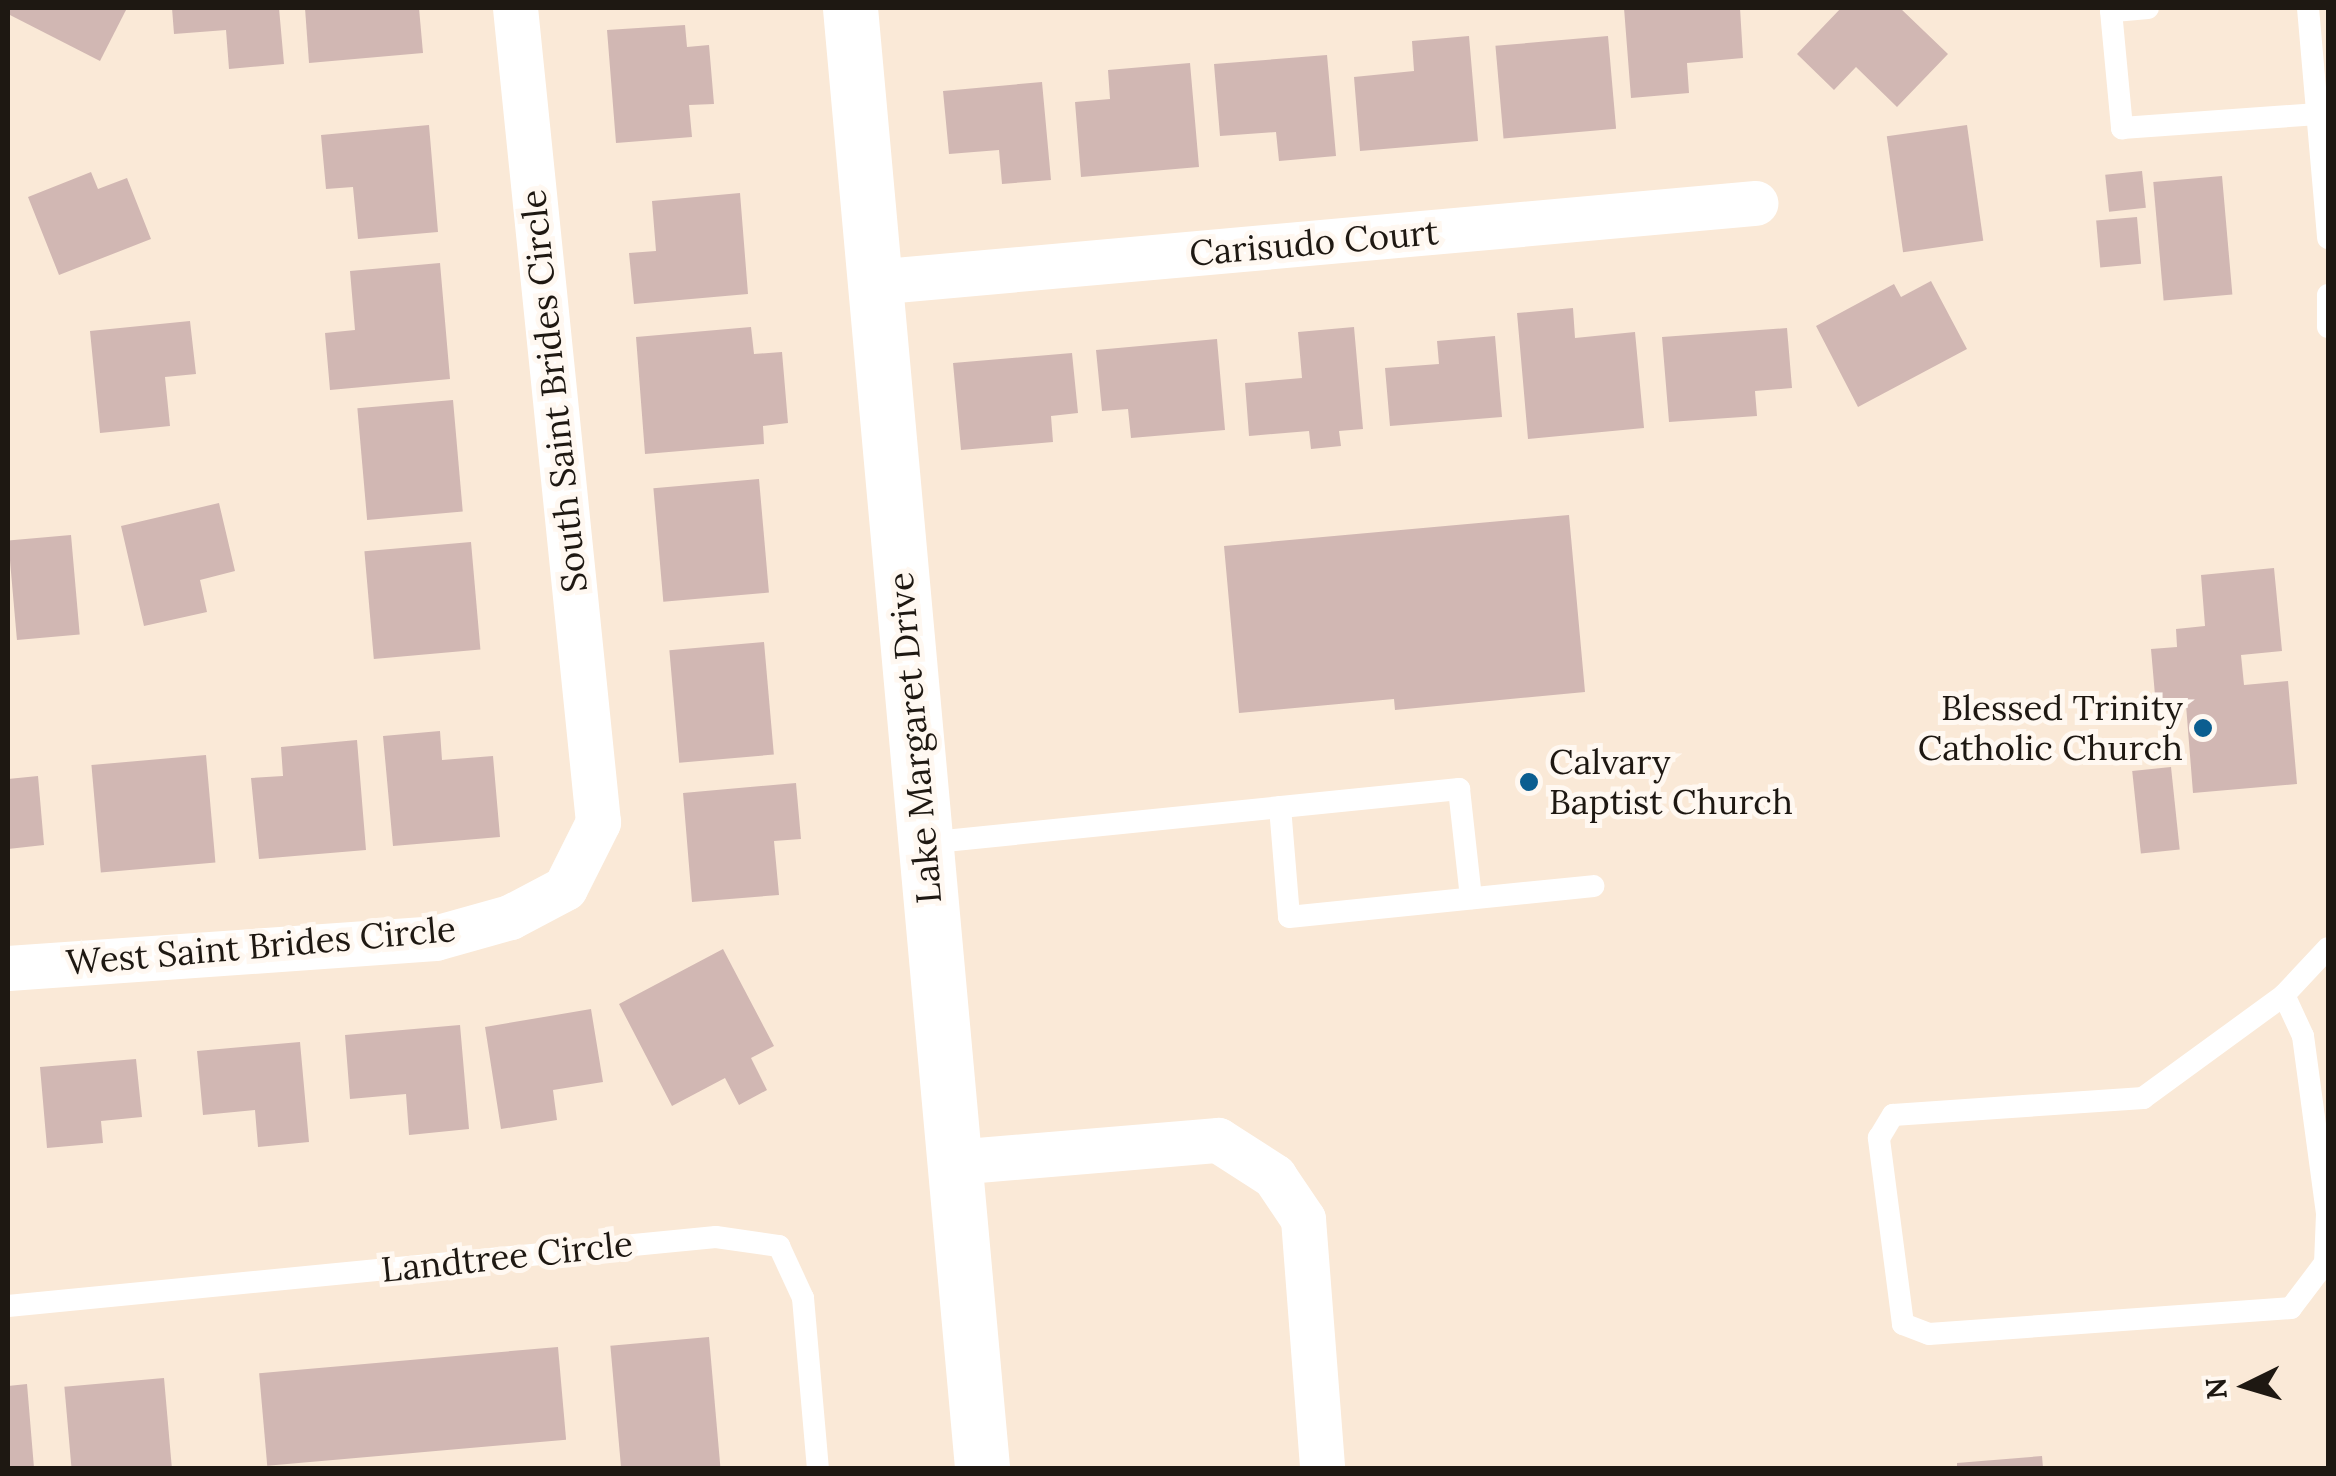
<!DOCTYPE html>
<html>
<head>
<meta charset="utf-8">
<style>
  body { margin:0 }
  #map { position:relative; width:2336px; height:1476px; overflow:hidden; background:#fae9d7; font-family:Lora,serif }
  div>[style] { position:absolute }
  .building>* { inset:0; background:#d1b7b3; transform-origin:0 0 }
  .lane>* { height:22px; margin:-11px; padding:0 11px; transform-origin:11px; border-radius:11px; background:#fff }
  .street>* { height:45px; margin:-22.5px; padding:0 22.5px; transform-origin:22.5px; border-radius:22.5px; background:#fff }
  .secondary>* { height:55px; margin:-27.5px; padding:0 27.5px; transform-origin:27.5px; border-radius:27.5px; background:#fff }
  .dots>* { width:28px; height:28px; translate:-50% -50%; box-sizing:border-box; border:5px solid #fff8f1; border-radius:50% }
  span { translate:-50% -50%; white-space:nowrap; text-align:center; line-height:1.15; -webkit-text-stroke:10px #fff8f1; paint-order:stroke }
  .street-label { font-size:35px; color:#1e1812 }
  .poi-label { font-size:35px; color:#1e1812 }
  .right { translate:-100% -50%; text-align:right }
  .left { translate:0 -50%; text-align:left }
  .frame { position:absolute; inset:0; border:10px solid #1e1812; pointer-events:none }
  .north { position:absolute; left:2196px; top:1336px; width:100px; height:100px; -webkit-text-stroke:8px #fff8f1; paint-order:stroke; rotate:265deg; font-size:28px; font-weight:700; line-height:40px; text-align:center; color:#1e1812 }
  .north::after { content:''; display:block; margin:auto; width:35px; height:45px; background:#1e1812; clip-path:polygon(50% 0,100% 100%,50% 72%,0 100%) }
</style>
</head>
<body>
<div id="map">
  <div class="building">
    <i style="clip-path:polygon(8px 8px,127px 8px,100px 61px,8px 14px)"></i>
    <i style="clip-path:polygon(172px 8px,279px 8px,284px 64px,229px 69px,226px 30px,174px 34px)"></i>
    <i style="clip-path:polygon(305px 8px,419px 8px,423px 53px,309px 63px)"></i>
    <i style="clip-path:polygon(1624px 8px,1740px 8px,1743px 58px,1687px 63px,1689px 93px,1631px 98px)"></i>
    <i style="clip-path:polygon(1841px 8px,1900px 8px,1948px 54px,1897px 107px,1856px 67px,1834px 90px,1797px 54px)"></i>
    <i style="clip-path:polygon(685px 25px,687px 47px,709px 45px,714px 104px,689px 105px,692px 137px,616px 143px,607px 30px)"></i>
    <i style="clip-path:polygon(1469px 36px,1478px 141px,1360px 151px,1354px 77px,1414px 71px,1412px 41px)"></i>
    <i style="left:1608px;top:36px;width:93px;height:113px;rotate:85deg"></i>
    <i style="clip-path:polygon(1327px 55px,1336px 156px,1279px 161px,1276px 132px,1220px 136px,1214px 64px)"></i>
    <i style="clip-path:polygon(1190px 63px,1199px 167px,1081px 177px,1075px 102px,1110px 99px,1108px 70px)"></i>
    <i style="clip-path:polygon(1042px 82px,1051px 180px,1002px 184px,999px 150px,949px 154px,943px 91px)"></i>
    <i style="clip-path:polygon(429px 125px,438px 232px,358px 239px,353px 187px,326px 189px,321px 135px)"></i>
    <i style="left:1967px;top:125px;width:117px;height:81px;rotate:82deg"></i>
    <i style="left:2142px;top:171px;width:37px;height:37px;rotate:84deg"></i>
    <i style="clip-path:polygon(91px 172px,98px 189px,127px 178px,151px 239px,59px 275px,28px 197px)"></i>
    <i style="left:2222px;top:176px;width:119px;height:69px;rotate:85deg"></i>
    <i style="clip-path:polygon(740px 193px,748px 294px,634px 304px,629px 253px,656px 251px,652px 201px)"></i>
    <i style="left:2137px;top:217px;width:47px;height:41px;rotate:85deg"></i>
    <i style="clip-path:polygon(440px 263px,450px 379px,330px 390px,325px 333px,355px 330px,350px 271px)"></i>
    <i style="clip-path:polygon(1931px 281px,1967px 349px,1858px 407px,1816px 326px,1894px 284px,1901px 297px)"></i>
    <i style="clip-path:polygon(1573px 308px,1575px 338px,1635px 332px,1644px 428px,1528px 439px,1517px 313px)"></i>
    <i style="clip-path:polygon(190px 321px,196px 374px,165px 377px,170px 426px,100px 433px,90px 331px)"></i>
    <i style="clip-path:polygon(751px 327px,754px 354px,782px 352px,788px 423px,763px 426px,764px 444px,645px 454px,636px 337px)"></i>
    <i style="clip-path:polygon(1354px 327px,1363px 429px,1339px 431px,1341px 446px,1311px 449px,1309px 431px,1249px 436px,1245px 383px,1302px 378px,1298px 332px)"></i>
    <i style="clip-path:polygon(1787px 328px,1792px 388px,1755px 391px,1757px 416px,1669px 422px,1662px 337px)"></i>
    <i style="clip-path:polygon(1495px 336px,1502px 417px,1390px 426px,1385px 368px,1439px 364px,1437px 341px)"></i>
    <i style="clip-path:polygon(1217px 339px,1225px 430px,1131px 438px,1128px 409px,1102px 411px,1096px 350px)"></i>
    <i style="clip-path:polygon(1072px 353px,1078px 413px,1051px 416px,1053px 442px,961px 450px,953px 363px)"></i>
    <i style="left:453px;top:400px;width:112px;height:96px;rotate:85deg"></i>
    <i style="left:759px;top:479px;width:114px;height:106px;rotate:85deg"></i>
    <i style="clip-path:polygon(219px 503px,235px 571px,200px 580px,207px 612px,144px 626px,121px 526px)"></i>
    <i style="clip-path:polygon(1569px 515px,1585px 692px,1395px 710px,1394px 699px,1239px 713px,1224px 546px)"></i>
    <i style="left:71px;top:535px;width:100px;height:63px;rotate:85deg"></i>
    <i style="left:471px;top:542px;width:108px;height:107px;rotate:85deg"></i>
    <i style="clip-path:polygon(2274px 568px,2282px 651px,2241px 655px,2244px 685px,2288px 681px,2297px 784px,2193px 793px,2186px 705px,2156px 707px,2151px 649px,2177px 647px,2176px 629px,2205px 626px,2201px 575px)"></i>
    <i style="left:764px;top:642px;width:113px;height:95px;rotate:85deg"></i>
    <i style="clip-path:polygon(440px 731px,442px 760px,493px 756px,500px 837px,393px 846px,383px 736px)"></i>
    <i style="clip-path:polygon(357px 740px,366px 850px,259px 859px,251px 778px,283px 776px,281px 747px)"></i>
    <i style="left:206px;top:755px;width:108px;height:115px;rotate:85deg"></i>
    <i style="left:2171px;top:767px;width:83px;height:39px;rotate:84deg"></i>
    <i style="clip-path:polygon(38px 776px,44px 845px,8px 849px,8px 779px)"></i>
    <i style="clip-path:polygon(796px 783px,801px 839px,774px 841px,779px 895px,692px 902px,683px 793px)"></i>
    <i style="clip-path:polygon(723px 949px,774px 1046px,751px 1058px,767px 1090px,739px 1105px,725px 1078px,672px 1106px,619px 1004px)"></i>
    <i style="clip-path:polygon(591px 1009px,603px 1082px,553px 1090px,557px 1120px,501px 1129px,485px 1027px)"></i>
    <i style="clip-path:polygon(460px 1025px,469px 1129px,409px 1135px,406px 1094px,350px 1099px,345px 1035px)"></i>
    <i style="clip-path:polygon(300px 1042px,309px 1142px,258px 1147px,255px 1110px,203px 1115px,197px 1051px)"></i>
    <i style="clip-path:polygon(136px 1059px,142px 1117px,101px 1121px,103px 1143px,47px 1148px,40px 1067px)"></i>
    <i style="left:709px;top:1337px;width:131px;height:99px;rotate:85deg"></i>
    <i style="left:558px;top:1347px;width:93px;height:300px;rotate:85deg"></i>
    <i style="left:164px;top:1378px;width:90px;height:100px;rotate:85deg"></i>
    <i style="clip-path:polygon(27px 1384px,34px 1468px,8px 1468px,8px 1386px)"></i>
    <i style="clip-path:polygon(2042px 1456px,2043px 1468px,1957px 1468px,1957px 1463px)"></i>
  </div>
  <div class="lane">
    <i style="left:2148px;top:8px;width:37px;rotate:175deg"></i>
    <i style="left:2111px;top:11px;width:118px;rotate:84.6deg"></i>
    <i style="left:2122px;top:128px;width:196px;rotate:-4.1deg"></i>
    <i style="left:2308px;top:8px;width:231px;rotate:85deg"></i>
    <i style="left:2328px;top:295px;width:32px;rotate:90deg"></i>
    <i style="left:1280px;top:807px;width:110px;rotate:85.3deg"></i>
    <i style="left:1289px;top:917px;width:306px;rotate:-5.8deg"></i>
    <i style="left:925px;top:843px;width:537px;rotate:-5.77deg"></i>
    <i style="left:1459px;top:789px;width:110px;rotate:83.7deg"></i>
    <i style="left:2284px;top:995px;width:45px;rotate:65.1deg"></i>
    <i style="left:2303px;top:1036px;width:180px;rotate:82.3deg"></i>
    <i style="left:2327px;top:1214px;width:49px;rotate:92.3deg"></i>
    <i style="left:2325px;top:1263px;width:56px;rotate:127.1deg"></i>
    <i style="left:2291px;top:1308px;width:363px;rotate:175.9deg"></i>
    <i style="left:1929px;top:1334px;width:28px;rotate:-159deg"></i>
    <i style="left:1903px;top:1324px;width:188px;rotate:-97.4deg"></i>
    <i style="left:1879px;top:1138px;width:27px;rotate:-59deg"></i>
    <i style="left:1893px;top:1115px;width:251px;rotate:-3.9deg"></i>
    <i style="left:2143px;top:1098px;width:175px;rotate:-36.1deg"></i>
    <i style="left:2284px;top:995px;width:64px;rotate:-46.9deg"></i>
    <i style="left:8px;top:1306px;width:711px;rotate:-5.57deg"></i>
    <i style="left:716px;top:1237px;width:64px;rotate:8.1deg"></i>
    <i style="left:779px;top:1246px;width:57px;rotate:65.2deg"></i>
    <i style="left:803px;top:1298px;width:171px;rotate:85deg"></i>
  </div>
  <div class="street">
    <i style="left:873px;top:282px;width:886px;rotate:-5.12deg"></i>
    <i style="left:8px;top:968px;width:428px;rotate:-4deg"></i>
    <i style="left:435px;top:938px;width:78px;rotate:-15.6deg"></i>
    <i style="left:510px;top:917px;width:62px;rotate:-27.8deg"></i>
    <i style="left:565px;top:888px;width:74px;rotate:-63.4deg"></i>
    <i style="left:598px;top:822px;width:818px;rotate:-95.82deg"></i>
    <i style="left:954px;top:1162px;width:265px;rotate:-4.8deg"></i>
    <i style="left:1218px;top:1140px;width:67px;rotate:32.7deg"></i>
    <i style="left:1274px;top:1176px;width:52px;rotate:56deg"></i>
    <i style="left:1303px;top:1219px;width:250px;rotate:85.6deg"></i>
  </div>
  <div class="secondary">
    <i style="left:850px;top:8px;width:1466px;rotate:84.83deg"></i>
  </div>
  <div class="dots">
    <i style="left:2203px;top:728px;background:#0b5e90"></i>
    <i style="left:1529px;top:782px;background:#0b5e90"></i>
  </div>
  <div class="street-label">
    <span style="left:1314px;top:243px;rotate:-5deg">Carisudo Court</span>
    <span style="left:554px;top:391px;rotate:-96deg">South Saint Brides Circle</span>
    <span style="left:915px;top:738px;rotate:-95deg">Lake Margaret Drive</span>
    <span style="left:261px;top:946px;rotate:-5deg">West Saint Brides Circle</span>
    <span style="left:507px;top:1257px;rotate:-6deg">Landtree Circle</span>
  </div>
  <div class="poi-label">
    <span class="right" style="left:2183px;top:728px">Blessed Trinity<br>Catholic Church</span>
    <span class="left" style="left:1549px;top:782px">Calvary<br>Baptist Church</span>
  </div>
  <div class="frame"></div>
  <div class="north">N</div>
</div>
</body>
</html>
